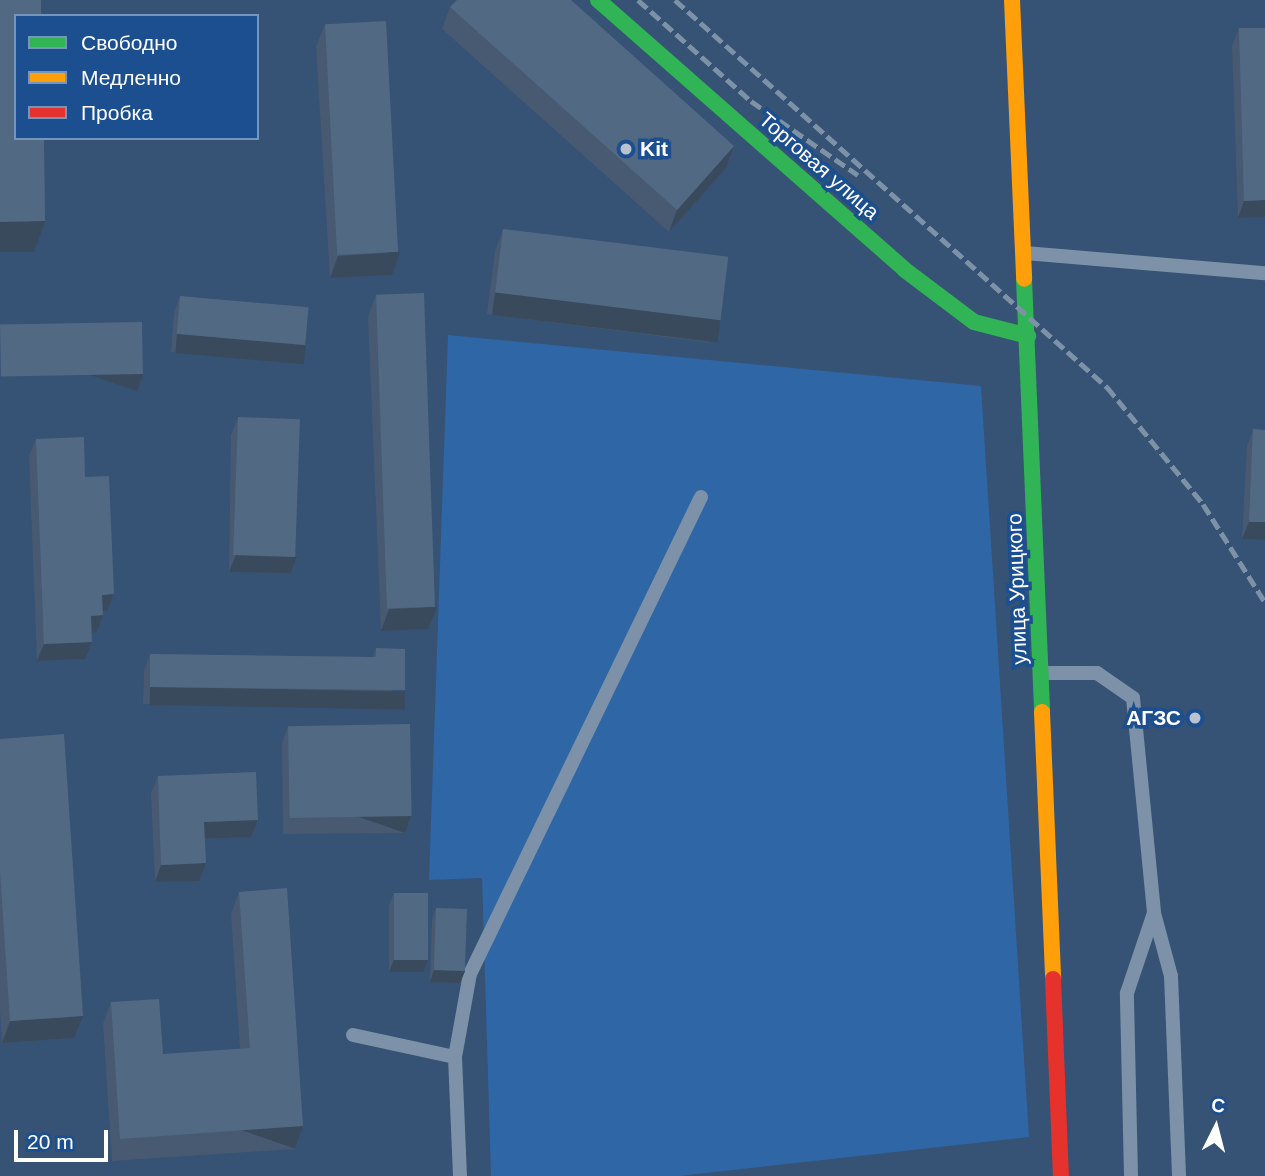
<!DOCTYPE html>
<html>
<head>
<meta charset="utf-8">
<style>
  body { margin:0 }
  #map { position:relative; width:1265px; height:1176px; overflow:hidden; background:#365274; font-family:Arial,sans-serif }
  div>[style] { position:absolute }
  .green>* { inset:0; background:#2f66a5 }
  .lane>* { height:14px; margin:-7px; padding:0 7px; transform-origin:7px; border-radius:7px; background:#7d92a8 }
  .fast>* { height:16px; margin:-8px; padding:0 8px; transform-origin:8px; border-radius:8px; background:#30b455 }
  .slow>* { height:16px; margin:-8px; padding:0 8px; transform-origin:8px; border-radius:8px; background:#ff9f0a }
  .jam>* { height:16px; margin:-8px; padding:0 8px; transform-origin:8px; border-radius:8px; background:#e5322d }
  .rail>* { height:5px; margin-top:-2.5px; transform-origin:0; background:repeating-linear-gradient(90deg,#7e92a7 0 12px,transparent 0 17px) }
  .wall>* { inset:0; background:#475a72 }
  .shaded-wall>* { inset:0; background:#394a5c; transform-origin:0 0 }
  .building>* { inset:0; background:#526984; transform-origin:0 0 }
  .dots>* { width:19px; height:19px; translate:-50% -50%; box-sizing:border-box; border:4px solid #1b4f8f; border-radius:50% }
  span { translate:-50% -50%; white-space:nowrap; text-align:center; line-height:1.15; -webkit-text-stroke:7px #1b4f8f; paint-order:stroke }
  .poi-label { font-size:21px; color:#fff; font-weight:700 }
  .left { translate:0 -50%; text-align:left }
  .right { translate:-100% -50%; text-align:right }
  .street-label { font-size:21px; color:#fff }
  .legend { position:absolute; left:14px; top:14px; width:245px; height:126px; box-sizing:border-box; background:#1b4f8f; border:2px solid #7695bc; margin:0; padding:9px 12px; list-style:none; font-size:21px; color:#fff }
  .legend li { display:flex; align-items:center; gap:14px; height:35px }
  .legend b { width:35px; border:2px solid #7695bc }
  .north { position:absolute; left:1181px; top:1092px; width:70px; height:70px; -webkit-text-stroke:5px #1b4f8f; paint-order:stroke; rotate:6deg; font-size:19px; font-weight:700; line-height:28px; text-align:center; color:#fff }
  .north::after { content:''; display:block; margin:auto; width:24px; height:32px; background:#fff; clip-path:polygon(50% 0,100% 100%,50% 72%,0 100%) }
  .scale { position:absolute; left:14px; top:1130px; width:94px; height:32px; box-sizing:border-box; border:4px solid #fff; border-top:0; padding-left:9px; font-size:21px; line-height:24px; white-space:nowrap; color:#fff; -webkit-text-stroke:5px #1b4f8f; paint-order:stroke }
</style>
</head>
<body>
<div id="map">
  <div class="green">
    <i style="clip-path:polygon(448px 335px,981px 386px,1029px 1137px,679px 1176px,491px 1176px,482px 878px,429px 880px)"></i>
  </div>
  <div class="lane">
    <i style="left:1025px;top:253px;width:241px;rotate:4.8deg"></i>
    <i style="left:1042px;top:673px;width:55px"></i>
    <i style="left:1097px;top:673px;width:44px;rotate:34.8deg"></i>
    <i style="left:1133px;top:698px;width:216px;rotate:84.4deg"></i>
    <i style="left:1154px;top:913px;width:65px;rotate:74.9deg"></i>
    <i style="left:1171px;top:976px;width:200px;rotate:87.7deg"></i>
    <i style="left:353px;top:1035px;width:104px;rotate:12.2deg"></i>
    <i style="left:460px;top:1176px;width:119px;rotate:-92.4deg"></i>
    <i style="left:455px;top:1057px;width:84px;rotate:-79.8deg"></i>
    <i style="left:470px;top:974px;width:530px;rotate:-64.16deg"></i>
    <i style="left:1131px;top:1176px;width:183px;rotate:-91.3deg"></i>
    <i style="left:1127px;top:993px;width:84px;rotate:-71.4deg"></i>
  </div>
  <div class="fast">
    <i style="left:598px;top:0;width:409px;rotate:41.3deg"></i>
    <i style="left:905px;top:270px;width:86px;rotate:37deg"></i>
    <i style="left:974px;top:322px;width:56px;rotate:14.5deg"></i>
    <i style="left:1024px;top:279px;width:433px;rotate:87.6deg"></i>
  </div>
  <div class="slow">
    <i style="left:1012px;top:0;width:279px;rotate:87.5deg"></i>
    <i style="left:1042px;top:712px;width:267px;rotate:87.6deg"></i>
  </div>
  <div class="jam">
    <i style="left:1053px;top:979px;width:197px;rotate:87.7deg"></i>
  </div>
  <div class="rail">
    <i style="left:638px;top:0;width:152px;rotate:41.8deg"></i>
    <i style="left:751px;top:101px;width:130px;rotate:34.7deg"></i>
    <i style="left:675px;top:0;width:580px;rotate:41.86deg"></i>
    <i style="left:1107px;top:387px;width:151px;rotate:50.6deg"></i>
    <i style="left:1203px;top:504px;width:116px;rotate:57.7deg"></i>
  </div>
  <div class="wall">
    <i style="clip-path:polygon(450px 7px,734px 146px,726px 168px,669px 232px,442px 29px)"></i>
    <i style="clip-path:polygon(325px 24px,392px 275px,330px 278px,316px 47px)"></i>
    <i style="clip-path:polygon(1239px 28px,1265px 28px,1265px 217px,1238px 218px,1232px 46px)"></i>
    <i style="clip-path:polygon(503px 229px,712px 343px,487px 314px,495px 251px)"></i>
    <i style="clip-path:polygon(376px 295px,428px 629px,381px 631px,368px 317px)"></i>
    <i style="clip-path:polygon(180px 296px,306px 345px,300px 363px,171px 352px,174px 313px)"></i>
    <i style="clip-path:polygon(238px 417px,297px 556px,291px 573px,229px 572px,231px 435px)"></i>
    <i style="clip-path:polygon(1253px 429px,1265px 430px,1265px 540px,1242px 539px,1247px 446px)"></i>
    <i style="clip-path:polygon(36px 439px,85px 477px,114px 594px,107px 611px,103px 611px,103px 615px,97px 632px,91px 632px,85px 659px,37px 661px,29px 456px)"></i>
    <i style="clip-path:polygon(376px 648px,399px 707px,143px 704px,144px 671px,150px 654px,373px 657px)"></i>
    <i style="clip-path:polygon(288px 726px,411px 816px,405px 833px,283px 834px,282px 743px)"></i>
    <i style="clip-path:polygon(0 739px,74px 1038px,2px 1043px,0 1011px)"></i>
    <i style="clip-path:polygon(158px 776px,258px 820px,251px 837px,205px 839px,199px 881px,155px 882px,151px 793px)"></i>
    <i style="clip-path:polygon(239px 892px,303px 1126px,295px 1149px,112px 1161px,103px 1024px,111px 1002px,163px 1054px,240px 1049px,231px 914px)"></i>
    <i style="clip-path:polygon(394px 893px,423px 972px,389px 972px,389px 905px)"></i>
    <i style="clip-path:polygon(436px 908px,465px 971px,460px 983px,430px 982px,432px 919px)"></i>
  </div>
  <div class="shaded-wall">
    <i style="clip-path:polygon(734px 146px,726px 168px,669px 232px,677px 210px)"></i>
    <i style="clip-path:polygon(1265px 200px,1265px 217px,1238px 218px,1244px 201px)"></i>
    <i style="clip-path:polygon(45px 221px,34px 252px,0 252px,0 222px)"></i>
    <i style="clip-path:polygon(400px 252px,392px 275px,330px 278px,338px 256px)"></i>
    <i style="left:495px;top:292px;width:227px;height:23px;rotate:7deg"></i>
    <i style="left:177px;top:334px;width:129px;height:19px;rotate:5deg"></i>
    <i style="left:143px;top:374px;width:18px;height:143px;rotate:109deg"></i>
    <i style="clip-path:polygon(1249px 522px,1265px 522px,1265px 540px,1242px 539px)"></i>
    <i style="clip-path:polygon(236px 555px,297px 556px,291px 573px,229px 572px)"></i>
    <i style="clip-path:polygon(114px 594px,107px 611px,96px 612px,102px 595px)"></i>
    <i style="clip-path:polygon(437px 607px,428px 629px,381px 631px,389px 609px)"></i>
    <i style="clip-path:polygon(103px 615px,97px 632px,84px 633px,91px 616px)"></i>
    <i style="clip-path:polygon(92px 642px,85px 659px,37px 661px,44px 644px)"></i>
    <i style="left:150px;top:687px;width:255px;height:18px;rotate:1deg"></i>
    <i style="left:411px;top:816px;width:18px;height:122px;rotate:109deg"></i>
    <i style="clip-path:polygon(258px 820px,251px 837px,198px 839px,204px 822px)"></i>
    <i style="clip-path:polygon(206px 863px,199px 881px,155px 882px,161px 865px)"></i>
    <i style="clip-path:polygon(394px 960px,428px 960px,423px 972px,389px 972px)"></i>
    <i style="clip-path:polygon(434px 970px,465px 971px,460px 983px,430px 982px)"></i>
    <i style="clip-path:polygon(83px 1016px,74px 1038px,2px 1043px,10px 1021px)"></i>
    <i style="left:303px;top:1126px;width:24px;height:183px;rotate:109deg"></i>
  </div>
  <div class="building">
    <i style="clip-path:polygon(0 0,41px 0,41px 16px,16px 16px,16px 138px,44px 138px,45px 221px,0 222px)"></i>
    <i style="clip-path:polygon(457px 0,571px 0,734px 146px,677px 210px,450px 7px)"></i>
    <i style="left:386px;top:21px;width:231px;height:61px;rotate:87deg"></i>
    <i style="clip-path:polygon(1239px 28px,1265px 28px,1265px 200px,1244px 201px)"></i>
    <i style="left:503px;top:229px;width:227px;height:64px;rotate:7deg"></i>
    <i style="left:424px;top:293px;width:314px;height:48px;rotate:88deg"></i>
    <i style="left:180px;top:296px;width:129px;height:38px;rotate:5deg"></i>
    <i style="left:142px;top:322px;width:52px;height:142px;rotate:89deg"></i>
    <i style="left:238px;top:417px;width:62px;height:138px;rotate:2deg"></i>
    <i style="clip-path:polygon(1253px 429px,1265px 430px,1265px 522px,1249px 522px)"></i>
    <i style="clip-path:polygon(84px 437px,85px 477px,109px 476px,114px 594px,102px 595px,103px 615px,91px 616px,92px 642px,44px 644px,36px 439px)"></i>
    <i style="clip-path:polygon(376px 648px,405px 649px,405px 690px,150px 687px,150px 654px,376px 657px)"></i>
    <i style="left:410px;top:724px;width:92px;height:122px;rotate:89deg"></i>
    <i style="clip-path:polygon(64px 734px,83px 1016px,10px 1021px,0 871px,0 739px)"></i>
    <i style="clip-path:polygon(256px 772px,258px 820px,204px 822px,206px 863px,161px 865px,158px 776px)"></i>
    <i style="clip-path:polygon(287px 888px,303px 1126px,120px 1139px,111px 1002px,159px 999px,163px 1054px,250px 1048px,239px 892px)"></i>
    <i style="left:394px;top:893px;width:34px;height:67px"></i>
    <i style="left:436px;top:908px;width:31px;height:62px;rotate:2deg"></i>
  </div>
  <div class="dots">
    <i style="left:626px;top:149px;background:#b9c2ce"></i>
    <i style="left:1195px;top:718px;background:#b9c2ce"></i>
  </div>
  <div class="poi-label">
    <span class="left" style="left:640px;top:149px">Kit</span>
    <span class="right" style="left:1181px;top:718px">АГЗС</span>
  </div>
  <div class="street-label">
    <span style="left:819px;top:166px;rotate:41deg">Торговая улица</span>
    <span style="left:1017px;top:589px;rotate:-92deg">улица Урицкого</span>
  </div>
  <ul class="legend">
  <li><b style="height:9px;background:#30b455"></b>Свободно</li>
  <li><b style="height:9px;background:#ff9f0a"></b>Медленно</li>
  <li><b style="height:9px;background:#e5322d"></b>Пробка</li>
  </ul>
  <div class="north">С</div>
  <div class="scale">20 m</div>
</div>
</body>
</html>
